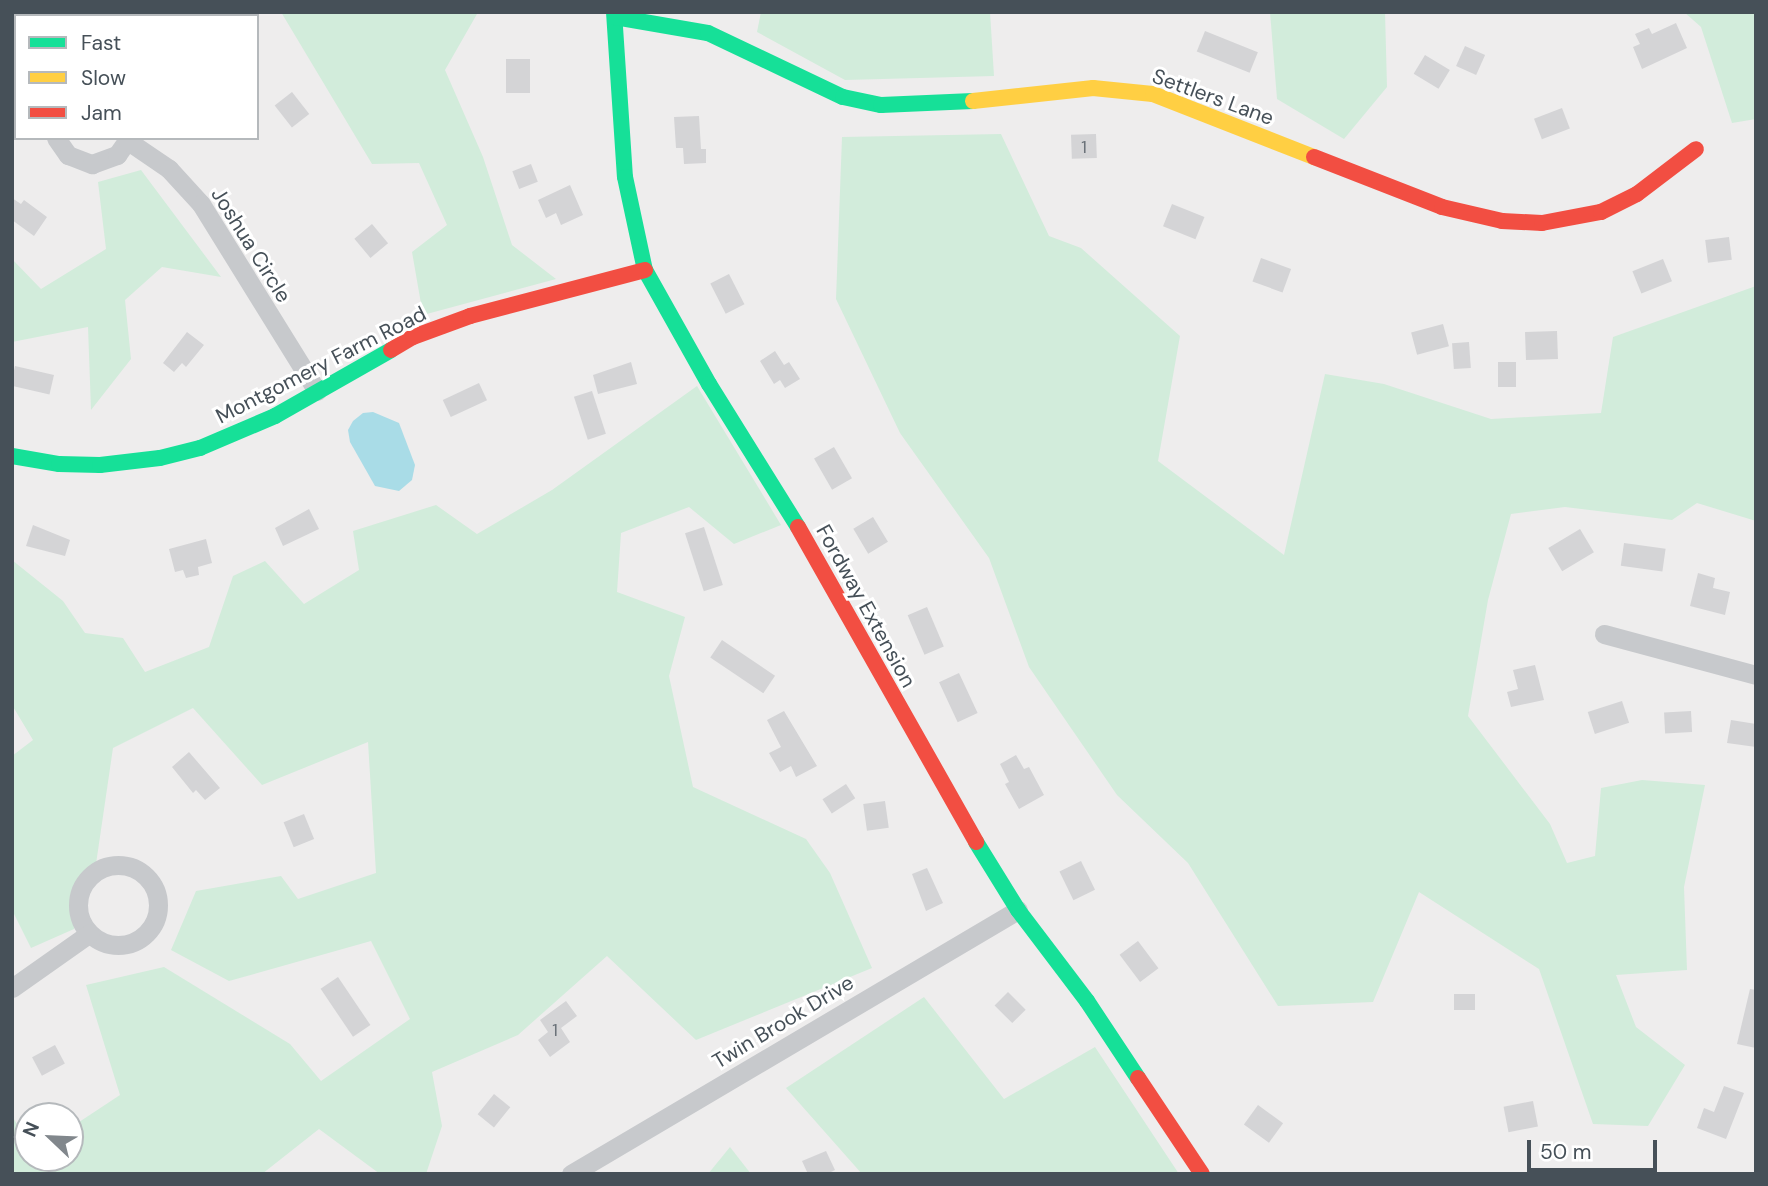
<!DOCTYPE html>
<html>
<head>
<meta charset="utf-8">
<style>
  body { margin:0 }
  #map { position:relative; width:1768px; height:1186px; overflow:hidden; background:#eeeded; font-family:"DM Sans",sans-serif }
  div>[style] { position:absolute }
  .green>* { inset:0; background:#d2ecdb }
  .water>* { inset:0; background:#a9dce7 }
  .building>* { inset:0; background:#d4d4d6; transform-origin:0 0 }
  .street>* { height:19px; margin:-9.5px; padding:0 9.5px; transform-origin:9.5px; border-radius:9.5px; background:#c7c9cc }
  .street>.ring { margin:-9.5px; padding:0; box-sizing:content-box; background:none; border:19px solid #c7c9cc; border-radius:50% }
  .fast>* { height:16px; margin:-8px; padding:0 8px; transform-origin:8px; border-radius:8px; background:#16e098 }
  .slow>* { height:16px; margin:-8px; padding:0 8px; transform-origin:8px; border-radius:8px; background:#ffcf43 }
  .jam>* { height:16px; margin:-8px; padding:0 8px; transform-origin:8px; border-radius:8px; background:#f24e42 }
  span { translate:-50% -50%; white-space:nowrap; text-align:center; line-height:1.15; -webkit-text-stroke:6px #fff; paint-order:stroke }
  .number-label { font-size:18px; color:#6b7279 }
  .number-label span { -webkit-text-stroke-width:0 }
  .street-label { font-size:21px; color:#465058 }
  .frame { position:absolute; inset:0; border:14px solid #465058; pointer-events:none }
  .legend { position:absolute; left:14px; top:14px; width:245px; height:126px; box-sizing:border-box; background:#fff; border:2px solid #b5b9bc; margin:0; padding:9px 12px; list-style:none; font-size:21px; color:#465058 }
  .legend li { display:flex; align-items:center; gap:14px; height:35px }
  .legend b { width:35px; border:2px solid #b5b9bc }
  .north { position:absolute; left:14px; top:1102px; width:70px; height:70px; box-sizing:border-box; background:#fff; border:2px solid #b5b9bc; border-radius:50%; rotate:293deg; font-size:19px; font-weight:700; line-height:28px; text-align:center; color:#465058 }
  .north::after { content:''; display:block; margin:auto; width:24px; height:32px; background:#81878c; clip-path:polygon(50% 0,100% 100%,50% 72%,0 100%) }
  .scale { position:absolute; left:1527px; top:1140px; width:130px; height:32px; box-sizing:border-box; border:4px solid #465058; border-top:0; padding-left:9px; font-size:21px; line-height:24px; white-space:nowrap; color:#465058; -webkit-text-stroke:5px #fff; paint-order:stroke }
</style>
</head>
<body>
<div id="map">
  <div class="green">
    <i style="clip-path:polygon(281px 12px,477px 14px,445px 70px,483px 157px,512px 245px,556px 279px,423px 315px,412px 252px,447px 225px,419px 163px,372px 164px)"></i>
    <i style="clip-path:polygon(761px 12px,990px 12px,994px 76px,845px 80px,757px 32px)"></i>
    <i style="clip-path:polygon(1270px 12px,1385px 12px,1387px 87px,1344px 139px,1277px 99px)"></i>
    <i style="clip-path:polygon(1684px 12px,1756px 12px,1756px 119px,1732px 123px,1701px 27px)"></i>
    <i style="clip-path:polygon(1001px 134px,1049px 236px,1081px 248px,1180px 336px,1158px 461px,1284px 555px,1325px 374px,1384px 384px,1491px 419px,1601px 413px,1613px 337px,1756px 286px,1756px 521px,1697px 503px,1672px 520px,1565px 507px,1511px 514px,1488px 600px,1468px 716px,1550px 824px,1567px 863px,1595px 856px,1601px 788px,1642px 780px,1705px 785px,1684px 887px,1687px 970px,1616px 975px,1636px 1027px,1685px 1065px,1648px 1126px,1593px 1124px,1539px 969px,1419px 892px,1373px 1002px,1278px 1006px,1188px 863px,1117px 795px,1029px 667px,989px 558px,900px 433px,836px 299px,842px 137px)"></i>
    <i style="clip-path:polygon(141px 170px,221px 277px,162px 267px,125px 300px,131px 359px,91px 410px,88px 327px,12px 342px,12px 259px,41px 289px,106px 249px,98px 182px)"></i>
    <i style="clip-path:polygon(697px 386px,781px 525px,734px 544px,689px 507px,621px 533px,617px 592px,685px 617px,669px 676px,693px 787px,806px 839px,830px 873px,872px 968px,696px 1040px,607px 956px,518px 1035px,432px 1072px,442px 1126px,426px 1174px,380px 1174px,319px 1129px,262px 1174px,12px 1174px,12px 1116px,28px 1142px,28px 1158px,70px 1158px,70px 1128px,120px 1095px,86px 985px,164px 967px,290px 1044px,321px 1081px,410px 1019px,371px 941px,229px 981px,171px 950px,196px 891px,281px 876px,298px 899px,376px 873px,368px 742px,262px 785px,193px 708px,113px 748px,96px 864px,74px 888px,74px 929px,31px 948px,12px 910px,12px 756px,33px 740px,12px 705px,12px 560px,63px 601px,85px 633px,123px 638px,145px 672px,209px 647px,233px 576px,265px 561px,304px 604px,359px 570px,353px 531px,436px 505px,477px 534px,552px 490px)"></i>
    <i style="clip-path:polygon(924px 997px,1004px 1099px,1095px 1047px,1179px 1174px,862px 1174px,786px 1088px)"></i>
    <i style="clip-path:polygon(730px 1147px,751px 1174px,708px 1174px)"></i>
  </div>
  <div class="water">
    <i style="clip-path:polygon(373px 412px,399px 423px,415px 465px,412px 480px,399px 491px,375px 486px,350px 442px,348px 430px,353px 421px,363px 413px)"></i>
  </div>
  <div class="building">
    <i style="clip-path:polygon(1676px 23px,1687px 48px,1642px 69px,1633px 47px,1640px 44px,1635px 34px,1649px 28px,1652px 34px)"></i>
    <i style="left:1205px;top:31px;width:57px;height:22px;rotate:22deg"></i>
    <i style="left:1465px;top:46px;width:22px;height:22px;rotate:24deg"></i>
    <i style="left:1425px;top:55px;width:29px;height:22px;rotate:31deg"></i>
    <i style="left:506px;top:59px;width:24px;height:34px"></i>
    <i style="left:292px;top:92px;width:28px;height:22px;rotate:52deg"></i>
    <i style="left:1562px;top:108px;width:22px;height:30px;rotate:69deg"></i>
    <i style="clip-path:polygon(699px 116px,701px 149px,706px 149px,706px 163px,684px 164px,683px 148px,676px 148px,674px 117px)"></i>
    <i style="left:1096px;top:134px;width:24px;height:25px;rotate:88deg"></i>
    <i style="left:531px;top:164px;width:19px;height:20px;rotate:69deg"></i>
    <i style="clip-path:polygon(570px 185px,583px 215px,561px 225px,556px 213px,546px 218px,538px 200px)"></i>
    <i style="clip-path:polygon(12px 198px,21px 204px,24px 200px,47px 217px,34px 236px,12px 220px)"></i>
    <i style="left:1172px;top:204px;width:35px;height:24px;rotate:22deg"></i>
    <i style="left:372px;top:224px;width:25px;height:23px;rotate:50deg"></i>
    <i style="left:1729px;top:237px;width:23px;height:24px;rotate:83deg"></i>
    <i style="left:1261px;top:258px;width:32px;height:25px;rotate:20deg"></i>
    <i style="left:1663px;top:259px;width:24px;height:33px;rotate:68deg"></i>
    <i style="left:729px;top:274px;width:34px;height:21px;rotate:63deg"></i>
    <i style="left:1443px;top:324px;width:23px;height:33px;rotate:75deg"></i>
    <i style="left:1557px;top:331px;width:28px;height:32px;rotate:88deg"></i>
    <i style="clip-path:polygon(187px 332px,204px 345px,186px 367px,182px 363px,174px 372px,163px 363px)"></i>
    <i style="left:1469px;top:342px;width:26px;height:17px;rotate:86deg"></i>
    <i style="clip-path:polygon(775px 351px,784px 365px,789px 362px,800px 379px,785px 388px,780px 380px,774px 384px,760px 361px)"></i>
    <i style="clip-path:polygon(631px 362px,637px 384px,598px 394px,593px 375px)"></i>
    <i style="left:1498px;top:362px;width:18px;height:25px"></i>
    <i style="left:15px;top:366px;width:40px;height:20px;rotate:13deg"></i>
    <i style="left:479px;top:383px;width:19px;height:40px;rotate:65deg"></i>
    <i style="left:592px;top:391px;width:45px;height:19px;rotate:72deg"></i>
    <i style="left:834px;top:447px;width:36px;height:23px;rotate:60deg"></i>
    <i style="clip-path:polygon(309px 509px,319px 529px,283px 546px,275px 528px)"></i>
    <i style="left:873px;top:517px;width:29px;height:23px;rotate:59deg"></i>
    <i style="clip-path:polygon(33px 525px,70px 540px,65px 556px,26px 546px)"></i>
    <i style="left:704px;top:527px;width:61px;height:20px;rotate:72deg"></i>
    <i style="left:1580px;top:529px;width:27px;height:37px;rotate:59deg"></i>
    <i style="clip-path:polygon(206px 539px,212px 563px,198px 567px,199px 575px,186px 578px,183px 570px,175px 572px,169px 549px)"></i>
    <i style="left:1624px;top:543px;width:42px;height:23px;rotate:8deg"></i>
    <i style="clip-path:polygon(1698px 573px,1715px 578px,1713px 588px,1730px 592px,1725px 615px,1690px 606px)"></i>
    <i style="left:927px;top:607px;width:43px;height:21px;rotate:67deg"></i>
    <i style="left:722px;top:640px;width:64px;height:21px;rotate:34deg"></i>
    <i style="clip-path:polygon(1535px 665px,1544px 700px,1511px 707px,1507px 692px,1518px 689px,1513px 670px)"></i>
    <i style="left:959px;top:673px;width:44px;height:22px;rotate:65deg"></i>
    <i style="left:1622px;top:701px;width:23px;height:36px;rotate:72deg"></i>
    <i style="clip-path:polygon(784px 711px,817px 766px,796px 777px,791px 766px,780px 772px,769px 753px,781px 747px,767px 720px)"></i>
    <i style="left:1691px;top:711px;width:21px;height:27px;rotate:87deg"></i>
    <i style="clip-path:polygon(1731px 720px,1756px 724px,1756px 747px,1727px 743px)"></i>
    <i style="clip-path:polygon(189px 752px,220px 788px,205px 800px,196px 790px,193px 793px,172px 767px)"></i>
    <i style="clip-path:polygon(1016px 755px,1024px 769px,1029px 767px,1044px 795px,1019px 809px,1005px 784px,1009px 782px,1000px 764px)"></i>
    <i style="left:846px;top:784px;width:17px;height:28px;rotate:57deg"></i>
    <i style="left:885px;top:801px;width:27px;height:22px;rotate:82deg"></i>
    <i style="left:304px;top:814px;width:27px;height:22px;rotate:68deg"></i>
    <i style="left:1081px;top:861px;width:32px;height:24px;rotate:64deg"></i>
    <i style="clip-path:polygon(927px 868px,943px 903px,926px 911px,912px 874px)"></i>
    <i style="left:1138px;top:941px;width:34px;height:23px;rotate:53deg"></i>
    <i style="left:338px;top:977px;width:58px;height:21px;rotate:56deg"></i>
    <i style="clip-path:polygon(1750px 989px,1756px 990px,1756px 1048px,1737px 1044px)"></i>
    <i style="left:1008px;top:992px;width:25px;height:19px;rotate:45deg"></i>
    <i style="left:1454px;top:994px;width:21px;height:16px"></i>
    <i style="clip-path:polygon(566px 1001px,577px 1016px,561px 1028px,570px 1042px,550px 1057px,538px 1040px,548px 1032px,540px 1020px)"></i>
    <i style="left:55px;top:1045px;width:21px;height:26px;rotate:62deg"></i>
    <i style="clip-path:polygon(1724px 1086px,1744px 1093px,1726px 1139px,1697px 1128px,1704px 1108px,1714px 1112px)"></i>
    <i style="left:494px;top:1094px;width:21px;height:26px;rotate:39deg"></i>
    <i style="left:1533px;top:1101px;width:26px;height:30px;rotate:79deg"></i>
    <i style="left:1258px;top:1105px;width:31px;height:24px;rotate:36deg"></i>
    <i style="clip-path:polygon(826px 1151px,835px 1170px,827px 1174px,808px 1174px,802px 1161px)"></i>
  </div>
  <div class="street">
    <i style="left:56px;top:138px;width:21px;rotate:55deg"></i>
    <i style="left:68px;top:155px;width:26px;rotate:21deg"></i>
    <i style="left:92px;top:164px;width:27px;rotate:-20deg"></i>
    <i style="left:117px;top:155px;width:21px;rotate:-55deg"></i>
    <i style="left:128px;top:141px;width:50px;rotate:34.3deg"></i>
    <i style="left:169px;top:169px;width:47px;rotate:47.6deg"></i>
    <i style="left:201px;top:204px;width:220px;rotate:58.2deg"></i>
    <i style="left:1604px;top:634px;width:157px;rotate:15.1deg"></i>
    <i class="ring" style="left:78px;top:865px;width:61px;height:61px"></i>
    <i style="left:12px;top:988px;width:95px;rotate:-35.2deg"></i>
    <i style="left:571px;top:1174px;width:519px;rotate:-30.57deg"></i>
  </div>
  <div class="fast">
    <i style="left:614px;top:12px;width:165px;rotate:86.2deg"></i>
    <i style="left:625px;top:177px;width:95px;rotate:77.9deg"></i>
    <i style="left:645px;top:270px;width:131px;rotate:60.7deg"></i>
    <i style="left:709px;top:384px;width:168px;rotate:58.1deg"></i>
    <i style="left:615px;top:17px;width:94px;rotate:9.8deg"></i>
    <i style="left:708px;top:33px;width:149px;rotate:25.4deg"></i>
    <i style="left:843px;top:97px;width:39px;rotate:12deg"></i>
    <i style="left:881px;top:105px;width:92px;rotate:-2.5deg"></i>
    <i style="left:12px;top:456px;width:48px;rotate:9.7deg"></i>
    <i style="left:59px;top:464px;width:41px;rotate:1.4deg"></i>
    <i style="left:100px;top:465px;width:60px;rotate:-6.7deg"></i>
    <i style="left:160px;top:458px;width:41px;rotate:-14deg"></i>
    <i style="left:200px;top:448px;width:82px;rotate:-23.1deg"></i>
    <i style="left:275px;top:416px;width:133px;rotate:-29.6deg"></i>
    <i style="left:976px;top:842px;width:80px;rotate:58.3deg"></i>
    <i style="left:1018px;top:910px;width:114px;rotate:52.8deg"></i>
    <i style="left:1087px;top:1001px;width:92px;rotate:56.5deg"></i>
  </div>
  <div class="slow">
    <i style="left:973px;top:101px;width:121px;rotate:-6.2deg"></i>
    <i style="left:1093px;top:88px;width:60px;rotate:5.7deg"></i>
    <i style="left:1153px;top:94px;width:173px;rotate:21.4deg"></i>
  </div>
  <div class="jam">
    <i style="left:1314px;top:157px;width:137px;rotate:21.3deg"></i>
    <i style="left:1442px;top:207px;width:62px;rotate:13.1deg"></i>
    <i style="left:1502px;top:221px;width:40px;rotate:2.9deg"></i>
    <i style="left:1542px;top:223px;width:60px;rotate:-10.6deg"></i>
    <i style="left:1601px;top:212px;width:40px;rotate:-26.6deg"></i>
    <i style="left:1637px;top:194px;width:74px;rotate:-37.3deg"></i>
    <i style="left:391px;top:350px;width:26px;rotate:-31deg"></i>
    <i style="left:413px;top:337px;width:61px;rotate:-20.2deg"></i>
    <i style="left:470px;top:316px;width:181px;rotate:-14.7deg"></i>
    <i style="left:798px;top:527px;width:362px;rotate:60.5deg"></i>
    <i style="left:1138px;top:1078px;width:115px;rotate:56.3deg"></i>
  </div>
  <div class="number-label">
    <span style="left:1084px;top:147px">1</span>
    <span style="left:555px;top:1030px">1</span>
  </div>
  <div class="street-label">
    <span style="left:1213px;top:97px;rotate:20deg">Settlers Lane</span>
    <span style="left:251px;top:245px;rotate:58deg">Joshua Circle</span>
    <span style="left:321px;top:365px;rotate:-27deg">Montgomery Farm Road</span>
    <span style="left:866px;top:606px;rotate:61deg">Fordway Extension</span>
    <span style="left:783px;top:1022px;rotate:-31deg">Twin Brook Drive</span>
  </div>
  <div class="frame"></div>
  <ul class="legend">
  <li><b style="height:9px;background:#16e098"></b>Fast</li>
  <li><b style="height:9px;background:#ffcf43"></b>Slow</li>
  <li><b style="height:9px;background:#f24e42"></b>Jam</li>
  </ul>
  <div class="north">N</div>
  <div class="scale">50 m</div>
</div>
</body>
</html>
